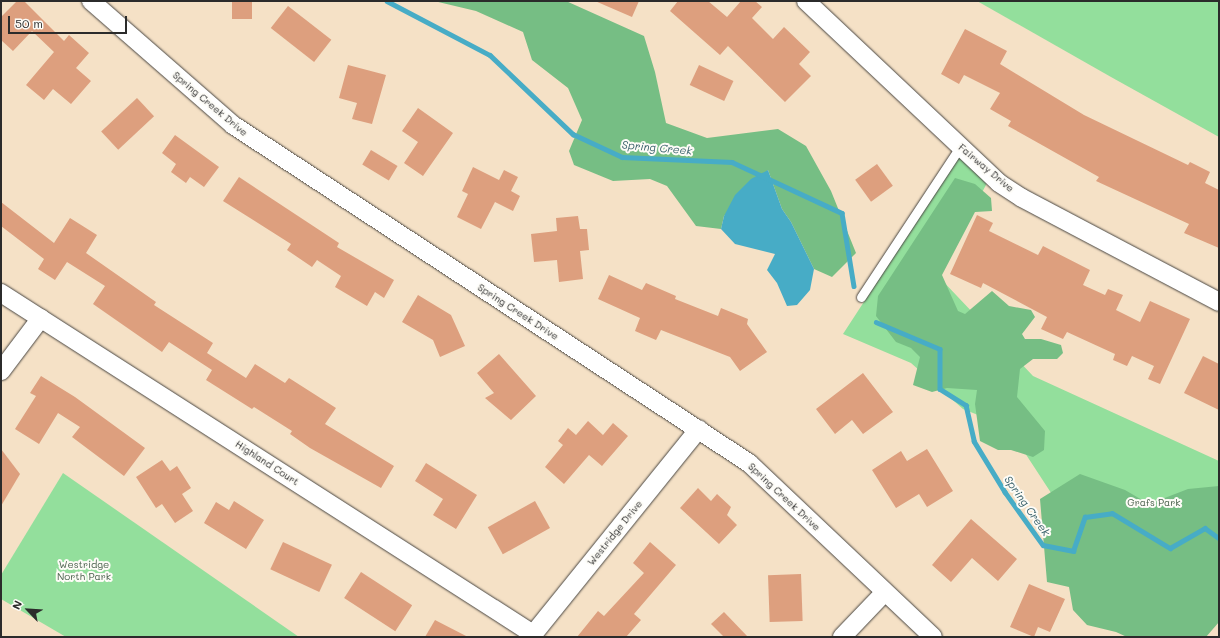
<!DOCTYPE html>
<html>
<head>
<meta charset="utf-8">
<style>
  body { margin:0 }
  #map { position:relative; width:1220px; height:638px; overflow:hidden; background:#f5e1c6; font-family:Mali,sans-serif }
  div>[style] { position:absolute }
  .green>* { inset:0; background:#93df9c }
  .forest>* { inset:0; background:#76be84 }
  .water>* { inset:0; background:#47acc6 }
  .stream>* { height:4.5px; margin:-2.25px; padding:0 2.25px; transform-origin:2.25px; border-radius:2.25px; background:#47acc6 }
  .building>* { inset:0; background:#dd9f7e; transform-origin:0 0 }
  .roads { filter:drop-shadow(0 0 1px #494642) drop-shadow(0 0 1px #494642) }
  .lane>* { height:9px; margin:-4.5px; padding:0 4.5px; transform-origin:4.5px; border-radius:4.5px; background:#fff }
  .street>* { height:18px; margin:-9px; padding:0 9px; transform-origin:9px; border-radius:9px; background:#fff }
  span { translate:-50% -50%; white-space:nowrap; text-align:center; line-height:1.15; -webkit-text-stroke:4px #fdfcf7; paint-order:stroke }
  .street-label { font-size:10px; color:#2b2b2b }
  .park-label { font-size:10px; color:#4a614d }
  .water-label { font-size:11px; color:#365f69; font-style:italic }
  .frame { position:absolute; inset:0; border:2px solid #2b2b2b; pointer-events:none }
  .north { position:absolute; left:8px; top:590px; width:40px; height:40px; -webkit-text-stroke:3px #fdfcf7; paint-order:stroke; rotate:295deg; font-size:11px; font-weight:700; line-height:16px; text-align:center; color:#2b2b2b }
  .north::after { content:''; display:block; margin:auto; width:14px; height:18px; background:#2b2b2b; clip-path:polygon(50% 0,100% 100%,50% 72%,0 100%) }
  .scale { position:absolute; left:8px; top:16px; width:119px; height:18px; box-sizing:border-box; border:2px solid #2b2b2b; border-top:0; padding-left:5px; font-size:12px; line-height:14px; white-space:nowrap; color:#2b2b2b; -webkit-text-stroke:3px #fdfcf7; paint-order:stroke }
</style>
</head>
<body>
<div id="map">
  <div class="green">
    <i style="clip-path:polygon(977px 1px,1219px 1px,1219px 137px,1111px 77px)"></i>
    <i style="clip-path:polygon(959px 156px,987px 183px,938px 276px,1033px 376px,1219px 461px,1219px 620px,1057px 502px,1008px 427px,963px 409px,911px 363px,843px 334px)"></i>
    <i style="clip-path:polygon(63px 473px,299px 637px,66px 637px,1px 599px,1px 575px)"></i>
  </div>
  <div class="forest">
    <i style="clip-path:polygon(434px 1px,566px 1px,644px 36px,655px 72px,666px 123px,707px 138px,778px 129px,806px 146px,831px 191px,856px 253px,832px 277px,814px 269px,791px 222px,782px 209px,768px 170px,724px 216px,721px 229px,696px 226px,667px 186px,650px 179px,613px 181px,574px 165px,569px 151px,582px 120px,568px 88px,532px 60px,523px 32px,476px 11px)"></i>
    <i style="clip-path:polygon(955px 178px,975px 184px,991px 198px,992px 211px,975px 212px,942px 275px,958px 311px,965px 314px,992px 291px,1009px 306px,1031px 310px,1035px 317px,1022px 334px,1025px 339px,1041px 339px,1061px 345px,1063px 353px,1057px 359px,1033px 359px,1020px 369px,1017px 397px,1045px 431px,1044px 450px,1033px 457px,1011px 450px,998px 450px,980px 441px,975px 404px,977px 390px,947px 388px,932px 392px,913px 385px,920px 357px,911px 348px,896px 342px,876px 316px,878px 296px)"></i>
    <i style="clip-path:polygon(1080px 474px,1125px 490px,1149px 504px,1188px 489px,1219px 486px,1219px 622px,1206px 637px,1127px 637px,1116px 632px,1087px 625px,1073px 610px,1069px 587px,1047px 582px,1040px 499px)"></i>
  </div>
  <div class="water">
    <i style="clip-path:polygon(768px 170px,782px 209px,791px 222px,814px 269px,810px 290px,797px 305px,787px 306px,777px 283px,767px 270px,775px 254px,735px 244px,721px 229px,724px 216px,735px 195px,751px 179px)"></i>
  </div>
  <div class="stream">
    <i style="left:387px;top:1px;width:116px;rotate:27.7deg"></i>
    <i style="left:490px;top:55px;width:115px;rotate:43.6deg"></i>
    <i style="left:573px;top:134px;width:54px;rotate:25.1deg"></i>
    <i style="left:622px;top:157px;width:110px;rotate:2.6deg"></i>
    <i style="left:732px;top:162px;width:121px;rotate:24.9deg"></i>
    <i style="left:842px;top:213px;width:74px;rotate:80.7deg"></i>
    <i style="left:876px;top:322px;width:69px;rotate:22.9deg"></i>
    <i style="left:940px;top:349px;width:40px;rotate:90deg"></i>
    <i style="left:940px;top:389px;width:31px;rotate:32deg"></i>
    <i style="left:966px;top:405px;width:37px;rotate:77deg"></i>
    <i style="left:974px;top:441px;width:60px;rotate:58.7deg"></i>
    <i style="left:1005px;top:492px;width:65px;rotate:54.4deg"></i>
    <i style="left:1043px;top:545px;width:31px;rotate:11deg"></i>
    <i style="left:1073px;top:551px;width:36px;rotate:-71deg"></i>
    <i style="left:1085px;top:517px;width:27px;rotate:-8deg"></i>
    <i style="left:1112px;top:513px;width:68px;rotate:31.1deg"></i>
    <i style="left:1170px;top:548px;width:40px;rotate:-29.7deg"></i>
    <i style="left:1205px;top:528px;width:17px;rotate:36deg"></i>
  </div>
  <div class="building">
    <i style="clip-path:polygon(17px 1px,24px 1px,64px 41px,69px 35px,89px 53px,76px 68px,91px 81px,71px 104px,53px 89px,44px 100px,26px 85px,54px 52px,32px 31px,13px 51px,1px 40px,1px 17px)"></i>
    <i style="left:232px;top:1px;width:20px;height:18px"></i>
    <i style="clip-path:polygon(595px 1px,639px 1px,632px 17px)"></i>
    <i style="clip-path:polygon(678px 1px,708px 1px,727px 17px,741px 1px,755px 1px,762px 7px,752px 18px,773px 39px,784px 27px,810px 52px,799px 64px,811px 76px,785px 102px,728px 46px,720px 55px,670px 11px)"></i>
    <i style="left:288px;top:6px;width:55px;height:28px;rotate:38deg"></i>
    <i style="clip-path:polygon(965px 29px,1007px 51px,1000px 64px,1084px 115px,1188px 165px,1190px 162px,1210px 172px,1205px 183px,1219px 190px,1219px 248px,1184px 233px,1189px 224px,1096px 181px,1099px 177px,1008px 126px,1011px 121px,990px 109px,1000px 93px,964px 75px,959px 84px,941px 74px)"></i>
    <i style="clip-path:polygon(348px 65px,386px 75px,372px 124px,352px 119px,357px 103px,339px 98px)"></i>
    <i style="left:699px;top:65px;width:38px;height:22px;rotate:25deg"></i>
    <i style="left:137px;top:98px;width:25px;height:49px;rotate:47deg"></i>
    <i style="clip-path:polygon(418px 108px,453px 133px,423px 176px,404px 163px,418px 142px,402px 131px)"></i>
    <i style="clip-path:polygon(175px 135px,219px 167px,204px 187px,190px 177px,186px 183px,171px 172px,176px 164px,162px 153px)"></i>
    <i style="left:371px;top:150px;width:31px;height:17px;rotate:31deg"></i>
    <i style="left:877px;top:164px;width:27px;height:27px;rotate:54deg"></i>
    <i style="clip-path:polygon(473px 167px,499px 180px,504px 170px,518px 177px,511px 191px,520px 196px,513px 211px,495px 202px,481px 229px,457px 217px,468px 194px,462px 191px)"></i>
    <i style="clip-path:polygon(239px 177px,339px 243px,337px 247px,394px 280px,384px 298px,375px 292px,367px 306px,335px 287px,341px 276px,317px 260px,312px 267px,287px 250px,291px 244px,223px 201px)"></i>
    <i style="clip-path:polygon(1px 202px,54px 243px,70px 218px,97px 235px,86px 253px,156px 302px,154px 305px,213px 343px,207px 353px,246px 378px,255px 364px,285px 383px,289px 378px,336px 408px,325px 424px,394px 466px,381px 488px,310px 448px,290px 434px,292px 431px,254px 407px,252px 409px,206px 380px,212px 370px,169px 342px,162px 352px,93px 304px,105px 286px,67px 262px,55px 280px,38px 269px,44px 259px,1px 226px)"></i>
    <i style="clip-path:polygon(977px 215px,993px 223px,989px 231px,1038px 255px,1043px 246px,1090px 270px,1083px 285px,1105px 295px,1108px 289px,1123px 295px,1116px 310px,1140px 322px,1150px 301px,1190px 319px,1160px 384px,1148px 379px,1154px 366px,1132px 356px,1127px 366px,1113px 360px,1115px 354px,1067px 332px,1063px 339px,1041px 329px,1047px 317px,983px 283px,981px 288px,950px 274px)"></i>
    <i style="clip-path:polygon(578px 216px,580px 229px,587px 229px,589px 250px,580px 251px,583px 279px,559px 282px,557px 260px,534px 262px,531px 234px,557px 231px,556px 218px)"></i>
    <i style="clip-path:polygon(609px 275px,642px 290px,646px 283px,676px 296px,675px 299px,718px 316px,721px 308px,748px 319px,747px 324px,767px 352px,740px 371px,730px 357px,661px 330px,656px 340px,635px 331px,640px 318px,598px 299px)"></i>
    <i style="clip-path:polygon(418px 295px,451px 315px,465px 346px,440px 357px,433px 340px,402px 322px)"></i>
    <i style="clip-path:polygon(499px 354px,536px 396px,511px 420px,485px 398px,494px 393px,477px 373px)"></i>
    <i style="clip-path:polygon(1203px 356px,1219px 364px,1219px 410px,1184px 393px)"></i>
    <i style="clip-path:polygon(863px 373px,893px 412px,863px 434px,852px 420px,835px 434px,816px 409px)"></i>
    <i style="clip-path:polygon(41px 376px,75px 397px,145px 448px,124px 476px,72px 437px,80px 427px,58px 413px,39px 444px,15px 429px,36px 396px,30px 393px)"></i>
    <i style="clip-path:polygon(588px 421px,603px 435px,613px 423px,628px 436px,602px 466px,589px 455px,564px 484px,545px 467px,563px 445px,558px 441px,568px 428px,576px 435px)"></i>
    <i style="clip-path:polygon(1px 449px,20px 474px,1px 506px)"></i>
    <i style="clip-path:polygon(927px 449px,953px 491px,927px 507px,919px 494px,896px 508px,872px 470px,901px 451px,907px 461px)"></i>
    <i style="clip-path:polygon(162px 460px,170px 471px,177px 466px,191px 488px,182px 494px,193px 511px,175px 523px,162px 504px,156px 508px,136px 477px)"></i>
    <i style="clip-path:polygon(426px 463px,477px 495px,456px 529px,433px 515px,443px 499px,415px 481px)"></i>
    <i style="clip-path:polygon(698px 488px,711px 501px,717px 494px,731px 507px,727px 515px,737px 525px,719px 544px,680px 508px)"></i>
    <i style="clip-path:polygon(234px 501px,264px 520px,246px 549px,204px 523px,216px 502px,229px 510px)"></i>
    <i style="left:535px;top:501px;width:31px;height:54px;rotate:61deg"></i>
    <i style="clip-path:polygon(971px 519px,1017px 559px,998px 581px,972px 558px,951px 582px,932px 565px)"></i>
    <i style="left:283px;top:542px;width:54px;height:30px;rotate:25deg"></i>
    <i style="clip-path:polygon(650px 542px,676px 565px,634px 614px,641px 620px,626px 637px,577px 637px,598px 611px,604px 616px,644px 573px,633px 563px)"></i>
    <i style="left:361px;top:572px;width:61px;height:31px;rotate:33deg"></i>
    <i style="left:801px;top:574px;width:47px;height:33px;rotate:88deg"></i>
    <i style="clip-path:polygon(1029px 584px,1065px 599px,1050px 632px,1038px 627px,1034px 637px,1010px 627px)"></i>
    <i style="clip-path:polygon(724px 612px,748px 637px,724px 637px,711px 624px)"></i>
    <i style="clip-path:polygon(435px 620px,468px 637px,425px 637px)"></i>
  </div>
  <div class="roads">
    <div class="lane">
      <i style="left:861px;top:297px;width:180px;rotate:-56.6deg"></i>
    </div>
    <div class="street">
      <i style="left:91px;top:1px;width:189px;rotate:41.1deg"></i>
      <i style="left:233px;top:125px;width:617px;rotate:33.23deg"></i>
      <i style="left:749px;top:463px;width:253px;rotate:43.4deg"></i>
      <i style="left:806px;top:1px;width:265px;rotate:43.3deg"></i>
      <i style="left:999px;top:183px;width:27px;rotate:33deg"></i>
      <i style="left:1022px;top:198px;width:223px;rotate:27.8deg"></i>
      <i style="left:1px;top:293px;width:632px;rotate:32.66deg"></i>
      <i style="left:1px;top:371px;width:66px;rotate:-53deg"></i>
      <i style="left:531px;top:637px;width:267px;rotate:-51.1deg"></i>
      <i style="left:842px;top:637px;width:61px;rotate:-46.3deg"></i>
    </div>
  </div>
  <div class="street-label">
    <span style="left:210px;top:104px;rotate:40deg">Spring Creek Drive</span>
    <span style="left:986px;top:168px;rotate:40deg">Fairway Drive</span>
    <span style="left:518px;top:312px;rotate:33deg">Spring Creek Drive</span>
    <span style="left:267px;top:463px;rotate:33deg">Highland Court</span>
    <span style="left:784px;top:497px;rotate:43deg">Spring Creek Drive</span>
    <span style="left:615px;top:533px;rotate:-51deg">Westridge Drive</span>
  </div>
  <div class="park-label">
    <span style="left:1154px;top:503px">Grafs Park</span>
    <span style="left:84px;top:570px">Westridge<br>North Park</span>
  </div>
  <div class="water-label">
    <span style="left:657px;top:148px;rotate:5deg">Spring Creek</span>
    <span style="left:1027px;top:506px;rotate:55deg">Spring Creek</span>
  </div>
  <div class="frame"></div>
  <div class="north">N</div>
  <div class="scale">50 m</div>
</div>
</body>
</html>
